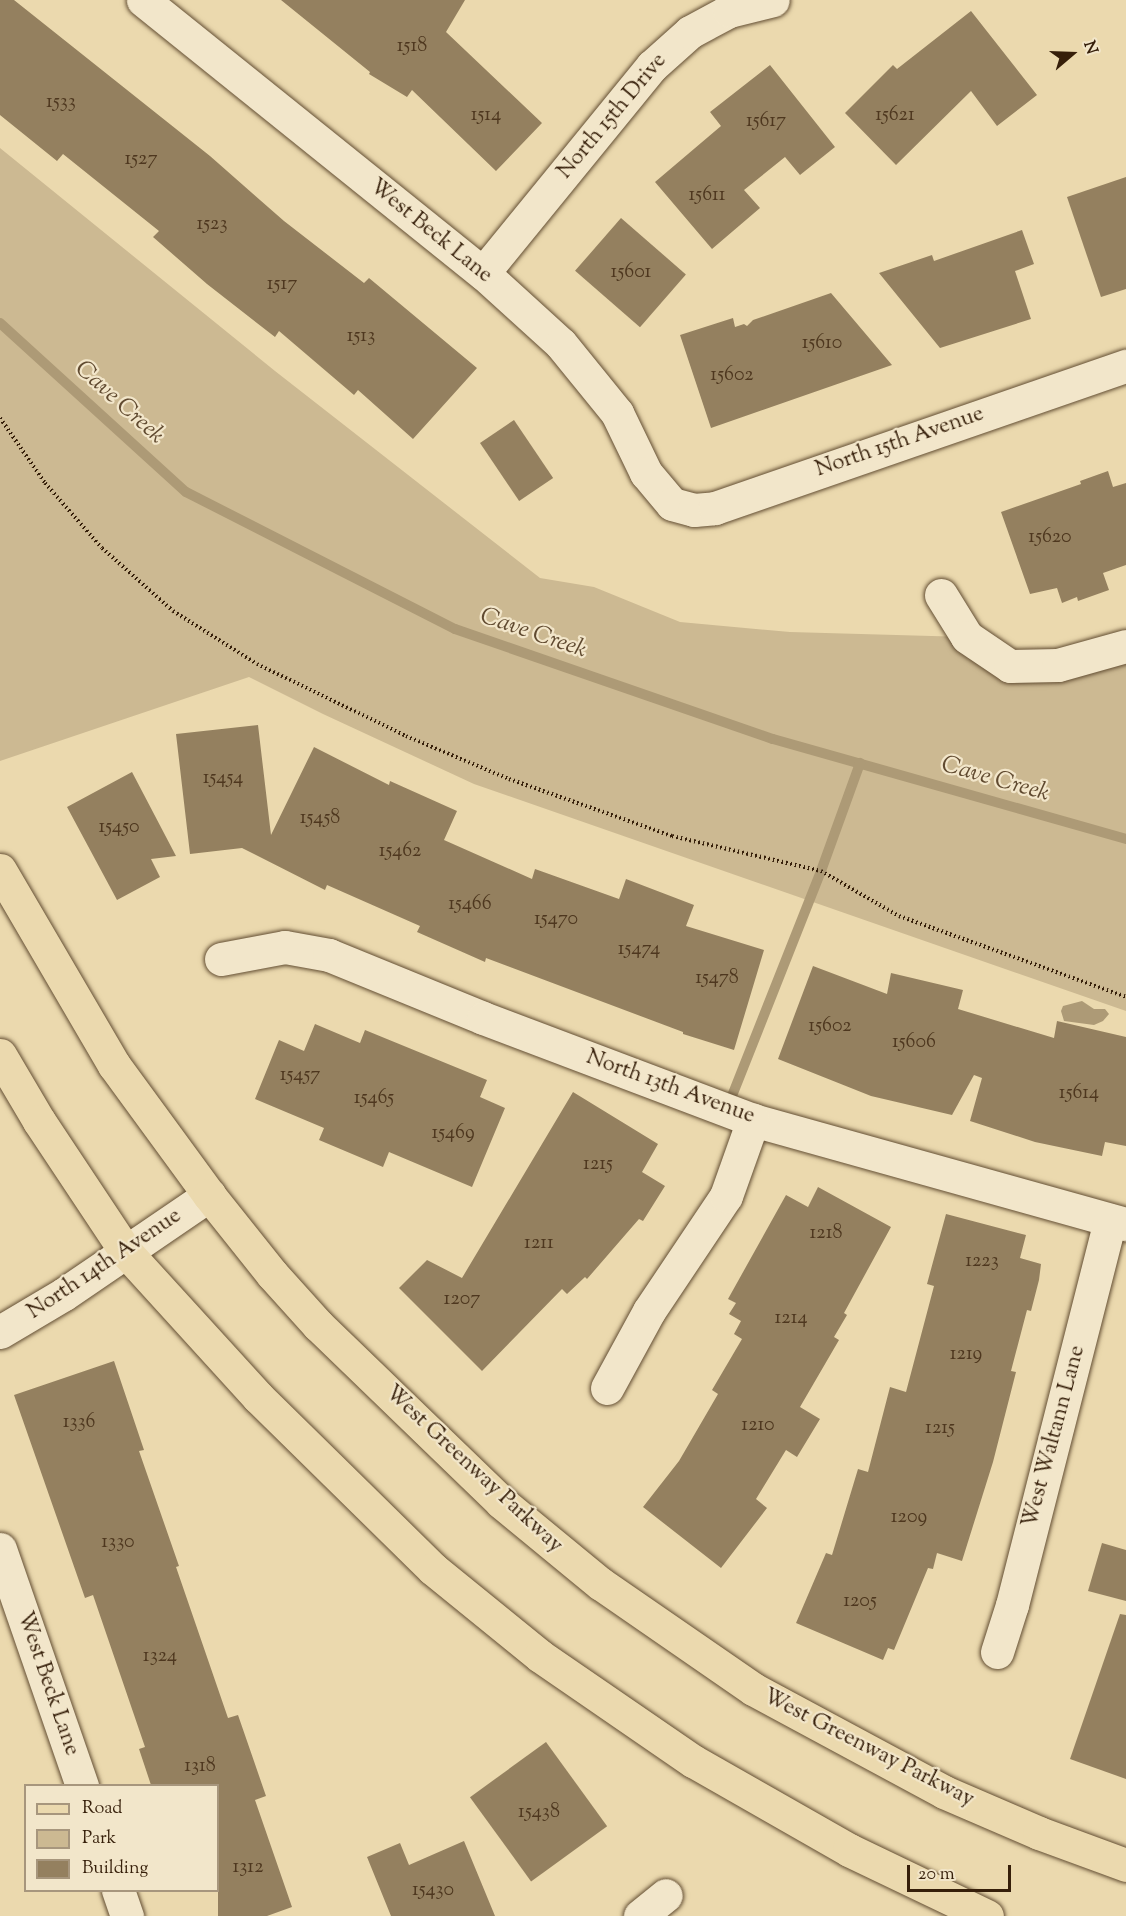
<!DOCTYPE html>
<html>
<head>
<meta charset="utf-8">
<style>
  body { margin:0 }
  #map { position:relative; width:1126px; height:1916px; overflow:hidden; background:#ebd9ae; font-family:"Sorts Mill Goudy",serif }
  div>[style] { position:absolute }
  .green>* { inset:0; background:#ccb992 }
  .water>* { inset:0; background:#ad9a76 }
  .stream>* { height:10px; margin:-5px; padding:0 5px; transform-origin:5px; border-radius:5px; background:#ad9a76 }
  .building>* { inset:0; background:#94805f; transform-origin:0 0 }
  .path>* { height:4px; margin-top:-2px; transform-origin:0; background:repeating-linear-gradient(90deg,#361f0a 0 1.5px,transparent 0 4.5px) }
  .roads { filter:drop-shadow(0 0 2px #634e33) drop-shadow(0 0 2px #634e33) }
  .minor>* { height:33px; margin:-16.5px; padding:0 16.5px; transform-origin:16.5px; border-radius:16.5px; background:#f2e6ca }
  .major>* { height:33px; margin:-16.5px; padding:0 16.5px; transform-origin:16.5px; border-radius:16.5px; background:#ebd9ae }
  span { translate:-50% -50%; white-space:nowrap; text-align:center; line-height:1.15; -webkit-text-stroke:4.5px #f2e6ca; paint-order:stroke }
  .number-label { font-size:20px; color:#4e371f }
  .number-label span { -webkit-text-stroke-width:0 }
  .street-label { font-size:22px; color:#361f0a }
  .water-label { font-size:24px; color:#604a30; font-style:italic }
  .legend { position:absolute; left:24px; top:1784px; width:195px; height:108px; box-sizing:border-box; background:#f2e6ca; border:2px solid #a7967d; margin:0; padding:8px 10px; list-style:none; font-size:18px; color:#361f0a }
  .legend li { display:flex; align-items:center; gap:12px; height:30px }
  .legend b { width:30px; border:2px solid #a7967d }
  .north { position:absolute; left:1042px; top:24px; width:60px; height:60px; -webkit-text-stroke:4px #f2e6ca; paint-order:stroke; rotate:71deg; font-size:16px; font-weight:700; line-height:24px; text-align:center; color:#361f0a }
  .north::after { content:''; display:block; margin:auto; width:21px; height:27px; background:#361f0a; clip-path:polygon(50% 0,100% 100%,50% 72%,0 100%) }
  .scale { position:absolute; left:907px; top:1865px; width:104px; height:27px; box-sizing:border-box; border:3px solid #361f0a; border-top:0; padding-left:8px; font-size:18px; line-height:21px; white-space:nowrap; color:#361f0a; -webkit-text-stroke:4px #f2e6ca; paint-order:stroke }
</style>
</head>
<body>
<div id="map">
  <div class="green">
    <i style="clip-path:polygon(0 148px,275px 371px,540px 578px,594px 587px,680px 622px,790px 632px,967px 637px,1010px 666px,1126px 646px,1126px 1011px,474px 784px,323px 714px,249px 677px,0 761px)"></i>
  </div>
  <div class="water">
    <i style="clip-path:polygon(1082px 1001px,1094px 1009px,1105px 1009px,1109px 1014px,1103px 1021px,1094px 1025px,1064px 1021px,1061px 1011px,1063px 1006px)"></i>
  </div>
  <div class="stream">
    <i style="left:0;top:323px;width:251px;rotate:42.3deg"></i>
    <i style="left:186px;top:492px;width:302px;rotate:27deg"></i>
    <i style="left:455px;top:629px;width:336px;rotate:19.1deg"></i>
    <i style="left:773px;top:739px;width:367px;rotate:15.8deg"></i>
    <i style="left:728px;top:1106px;width:253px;rotate:-68.4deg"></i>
    <i style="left:821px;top:871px;width:115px;rotate:-70.1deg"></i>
  </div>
  <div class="building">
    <i style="clip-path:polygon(0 0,14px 0,210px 156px,284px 221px,364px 283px,369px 278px,477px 368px,413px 439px,358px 390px,354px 395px,279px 331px,275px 337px,207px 284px,153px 237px,159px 231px,63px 154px,57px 161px,0 115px)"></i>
    <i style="clip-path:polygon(281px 0,465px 0,446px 32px,542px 123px,496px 171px,412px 90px,407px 97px,369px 74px,370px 72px)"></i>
    <i style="clip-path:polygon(971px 11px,1037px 95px,997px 126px,971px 91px,896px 165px,845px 113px,893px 65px,897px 69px)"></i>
    <i style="clip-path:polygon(770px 65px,835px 147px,800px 175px,785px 157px,744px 190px,760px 208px,712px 249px,655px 182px,721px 126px,710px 112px)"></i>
    <i style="clip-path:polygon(1126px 177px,1126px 289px,1101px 297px,1067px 197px)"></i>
    <i style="left:621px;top:218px;width:86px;height:70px;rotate:41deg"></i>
    <i style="clip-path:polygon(1022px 230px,1034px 264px,1015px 271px,1031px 319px,940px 348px,879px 273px,932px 255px,934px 261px)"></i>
    <i style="clip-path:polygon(831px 293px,892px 365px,711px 428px,680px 335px,733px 318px,735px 327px,744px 324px,747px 326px,753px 320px)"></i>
    <i style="left:514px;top:420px;width:70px;height:41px;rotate:56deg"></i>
    <i style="clip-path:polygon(1108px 471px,1113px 487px,1126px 483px,1126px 565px,1103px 573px,1109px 590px,1078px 601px,1077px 597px,1062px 603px,1057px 588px,1030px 594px,1001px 512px,1081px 484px,1080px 481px)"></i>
    <i style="clip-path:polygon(258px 725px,271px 835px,314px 747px,389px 785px,390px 781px,457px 811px,444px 840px,532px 879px,535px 869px,619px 899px,626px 879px,694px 905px,686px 926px,764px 950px,734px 1050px,683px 1034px,683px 1032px,486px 958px,485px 962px,417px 932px,420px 926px,327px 885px,325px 890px,242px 848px,190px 854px,176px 734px)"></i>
    <i style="clip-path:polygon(132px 772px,176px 856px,151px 859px,160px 877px,117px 900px,67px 807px)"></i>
    <i style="clip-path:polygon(813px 966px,887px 994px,891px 973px,963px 990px,958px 1009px,1054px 1038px,1057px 1021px,1126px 1037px,1126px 1146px,1105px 1142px,1102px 1156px,1035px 1142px,970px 1121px,982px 1078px,974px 1075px,952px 1115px,871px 1096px,778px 1059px)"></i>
    <i style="clip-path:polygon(315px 1024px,360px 1043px,365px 1030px,487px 1080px,480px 1097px,505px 1108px,472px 1187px,389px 1152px,383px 1167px,319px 1140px,324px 1128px,255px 1099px,279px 1040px,304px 1051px)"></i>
    <i style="clip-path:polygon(573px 1092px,658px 1144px,642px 1172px,665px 1186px,643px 1221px,639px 1219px,587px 1279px,585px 1277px,567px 1294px,562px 1289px,482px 1371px,399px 1288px,427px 1260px,462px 1278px)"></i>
    <i style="clip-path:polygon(818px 1187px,891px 1227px,844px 1313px,847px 1315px,834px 1337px,839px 1340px,800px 1407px,820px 1419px,797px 1457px,786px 1450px,756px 1499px,767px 1508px,721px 1568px,643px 1507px,679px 1461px,718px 1394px,712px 1390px,742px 1339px,734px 1334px,741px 1321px,729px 1314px,736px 1303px,728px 1299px,786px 1195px,808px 1207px)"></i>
    <i style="clip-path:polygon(946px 1214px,1026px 1235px,1020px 1258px,1041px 1264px,1039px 1280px,1031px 1311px,1027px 1310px,1011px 1371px,1016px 1372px,993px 1462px,962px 1561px,937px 1553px,933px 1569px,928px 1568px,894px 1650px,888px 1648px,883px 1660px,796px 1623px,826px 1553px,832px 1555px,858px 1469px,868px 1472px,890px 1387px,906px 1392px,934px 1286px,927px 1284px)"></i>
    <i style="clip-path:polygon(114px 1361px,144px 1450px,139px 1451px,179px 1566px,176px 1567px,228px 1718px,238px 1715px,266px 1796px,255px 1800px,292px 1907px,267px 1916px,218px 1916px,218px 1785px,151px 1785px,139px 1749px,145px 1747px,93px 1595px,85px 1598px,14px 1395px)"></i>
    <i style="clip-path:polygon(1102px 1543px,1126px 1550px,1126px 1601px,1088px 1591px)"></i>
    <i style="clip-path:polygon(1120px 1614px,1126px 1615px,1126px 1779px,1070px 1759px)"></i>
    <i style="left:546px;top:1742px;width:104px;height:94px;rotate:54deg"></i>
    <i style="clip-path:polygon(464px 1841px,495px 1916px,391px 1916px,367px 1857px,400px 1843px,409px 1865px)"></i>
  </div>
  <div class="path">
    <i style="left:0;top:418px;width:79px;rotate:55.3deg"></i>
    <i style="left:45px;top:483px;width:86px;rotate:48.8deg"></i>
    <i style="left:102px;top:548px;width:95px;rotate:41.6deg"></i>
    <i style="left:173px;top:611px;width:99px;rotate:32.2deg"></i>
    <i style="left:257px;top:664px;width:165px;rotate:25.8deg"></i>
    <i style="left:406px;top:736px;width:112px;rotate:22.7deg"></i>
    <i style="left:509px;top:779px;width:173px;rotate:19.3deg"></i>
    <i style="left:672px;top:836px;width:153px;rotate:13.2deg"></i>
    <i style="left:821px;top:871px;width:90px;rotate:30deg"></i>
    <i style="left:899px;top:916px;width:241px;rotate:19.6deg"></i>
  </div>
  <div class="roads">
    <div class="minor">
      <i style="left:143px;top:0;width:436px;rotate:38.8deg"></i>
      <i style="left:483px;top:273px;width:105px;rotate:42.3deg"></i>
      <i style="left:561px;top:344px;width:89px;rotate:50.9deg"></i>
      <i style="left:617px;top:413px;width:67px;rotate:64.2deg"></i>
      <i style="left:646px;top:473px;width:40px;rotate:50deg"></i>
      <i style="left:672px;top:504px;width:23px;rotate:15deg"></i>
      <i style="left:694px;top:510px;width:21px;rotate:-5deg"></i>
      <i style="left:715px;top:508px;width:435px;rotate:-19.1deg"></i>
      <i style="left:483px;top:273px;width:267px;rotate:-50.8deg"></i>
      <i style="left:652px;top:66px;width:51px;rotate:-41.8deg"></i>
      <i style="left:690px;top:32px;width:44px;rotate:-28.3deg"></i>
      <i style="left:729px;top:11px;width:45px;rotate:-14deg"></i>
      <i style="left:941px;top:595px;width:49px;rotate:58.2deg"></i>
      <i style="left:967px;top:637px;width:52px;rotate:34deg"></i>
      <i style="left:1010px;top:666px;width:48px;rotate:-1.2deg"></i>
      <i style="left:1058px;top:665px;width:71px;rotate:-15.6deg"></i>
      <i style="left:221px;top:959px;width:65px;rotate:-10.6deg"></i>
      <i style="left:285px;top:947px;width:45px;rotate:10.3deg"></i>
      <i style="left:329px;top:955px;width:166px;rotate:22.2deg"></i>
      <i style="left:483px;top:1018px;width:289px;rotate:20.7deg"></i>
      <i style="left:753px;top:1120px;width:387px;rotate:15.6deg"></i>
      <i style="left:0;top:1332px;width:74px;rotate:-30.7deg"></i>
      <i style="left:64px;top:1294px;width:176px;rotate:-34.3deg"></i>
      <i style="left:607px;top:1388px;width:88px;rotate:-61.4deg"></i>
      <i style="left:649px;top:1311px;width:138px;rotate:-56.2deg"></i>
      <i style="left:726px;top:1196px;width:81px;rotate:-70.4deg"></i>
      <i style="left:0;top:1549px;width:251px;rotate:70.9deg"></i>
      <i style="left:997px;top:1652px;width:49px;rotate:-72.3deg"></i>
      <i style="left:1012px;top:1605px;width:397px;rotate:-75.7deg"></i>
      <i style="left:118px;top:1890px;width:28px;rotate:71deg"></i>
      <i style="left:640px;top:1916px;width:33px;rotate:-39deg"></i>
    </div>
    <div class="major">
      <i style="left:0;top:870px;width:226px;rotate:59.7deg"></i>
      <i style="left:114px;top:1065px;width:161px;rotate:53.8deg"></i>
      <i style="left:209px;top:1195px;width:101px;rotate:51.4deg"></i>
      <i style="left:272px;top:1274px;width:69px;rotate:48deg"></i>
      <i style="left:318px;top:1325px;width:255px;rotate:44deg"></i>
      <i style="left:501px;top:1502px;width:129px;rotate:39.4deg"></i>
      <i style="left:601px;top:1584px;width:185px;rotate:34.6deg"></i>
      <i style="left:753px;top:1689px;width:217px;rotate:28.3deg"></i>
      <i style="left:944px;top:1792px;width:103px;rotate:23.3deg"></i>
      <i style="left:1039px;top:1833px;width:93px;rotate:20.2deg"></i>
      <i style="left:0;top:1055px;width:77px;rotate:59.4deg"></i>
      <i style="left:39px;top:1121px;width:157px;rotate:56.4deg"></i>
      <i style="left:126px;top:1252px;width:196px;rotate:47.7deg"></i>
      <i style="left:258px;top:1397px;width:245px;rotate:44.5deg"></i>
      <i style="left:433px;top:1569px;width:138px;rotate:39.1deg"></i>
      <i style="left:540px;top:1656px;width:186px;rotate:34.5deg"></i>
      <i style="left:693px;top:1761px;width:180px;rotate:29.7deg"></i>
      <i style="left:849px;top:1850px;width:153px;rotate:25.6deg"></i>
    </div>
  </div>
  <div class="number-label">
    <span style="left:412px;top:46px">1518</span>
    <span style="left:61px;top:102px">1533</span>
    <span style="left:486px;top:115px">1514</span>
    <span style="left:895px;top:115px">15621</span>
    <span style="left:766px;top:121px">15617</span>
    <span style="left:141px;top:159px">1527</span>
    <span style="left:707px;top:195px">15611</span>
    <span style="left:212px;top:224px">1523</span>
    <span style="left:631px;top:272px">15601</span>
    <span style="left:282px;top:284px">1517</span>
    <span style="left:361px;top:336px">1513</span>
    <span style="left:822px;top:343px">15610</span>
    <span style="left:732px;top:375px">15602</span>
    <span style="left:1050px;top:537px">15620</span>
    <span style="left:223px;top:778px">15454</span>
    <span style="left:320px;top:818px">15458</span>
    <span style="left:119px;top:827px">15450</span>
    <span style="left:400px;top:851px">15462</span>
    <span style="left:470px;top:904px">15466</span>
    <span style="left:556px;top:919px">15470</span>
    <span style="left:639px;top:949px">15474</span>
    <span style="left:717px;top:978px">15478</span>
    <span style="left:830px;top:1026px">15602</span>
    <span style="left:914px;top:1042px">15606</span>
    <span style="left:300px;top:1075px">15457</span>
    <span style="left:1079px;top:1093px">15614</span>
    <span style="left:374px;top:1098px">15465</span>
    <span style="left:453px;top:1133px">15469</span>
    <span style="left:598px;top:1164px">1215</span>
    <span style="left:826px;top:1233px">1218</span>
    <span style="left:539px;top:1243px">1211</span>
    <span style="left:982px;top:1261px">1223</span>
    <span style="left:462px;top:1299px">1207</span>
    <span style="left:791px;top:1318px">1214</span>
    <span style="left:966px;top:1354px">1219</span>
    <span style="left:79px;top:1422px">1336</span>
    <span style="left:758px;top:1425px">1210</span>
    <span style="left:940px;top:1428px">1215</span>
    <span style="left:909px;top:1517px">1209</span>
    <span style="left:118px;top:1542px">1330</span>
    <span style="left:860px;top:1601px">1205</span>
    <span style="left:160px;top:1656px">1324</span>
    <span style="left:200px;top:1766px">1318</span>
    <span style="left:539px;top:1812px">15438</span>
    <span style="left:248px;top:1867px">1312</span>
    <span style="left:433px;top:1890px">15430</span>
  </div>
  <div class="street-label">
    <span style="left:613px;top:117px;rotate:-50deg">North 15th Drive</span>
    <span style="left:430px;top:232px;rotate:39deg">West Beck Lane</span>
    <span style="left:900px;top:443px;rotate:-19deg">North 15th Avenue</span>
    <span style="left:670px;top:1088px;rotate:20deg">North 13th Avenue</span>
    <span style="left:105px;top:1265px;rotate:-34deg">North 14th Avenue</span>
    <span style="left:1055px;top:1437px;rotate:-75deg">West Waltann Lane</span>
    <span style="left:473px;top:1470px;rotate:43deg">West Greenway Parkway</span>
    <span style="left:47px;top:1684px;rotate:71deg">West Beck Lane</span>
    <span style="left:868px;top:1749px;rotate:27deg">West Greenway Parkway</span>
  </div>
  <div class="water-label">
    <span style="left:119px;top:403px;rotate:42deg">Cave Creek</span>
    <span style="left:533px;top:634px;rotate:19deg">Cave Creek</span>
    <span style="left:995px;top:780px;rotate:16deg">Cave Creek</span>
  </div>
  <ul class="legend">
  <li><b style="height:8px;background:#ebd9ae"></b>Road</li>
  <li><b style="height:16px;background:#ccb992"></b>Park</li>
  <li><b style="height:16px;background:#94805f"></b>Building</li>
  </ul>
  <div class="north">N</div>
  <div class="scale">20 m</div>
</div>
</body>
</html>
